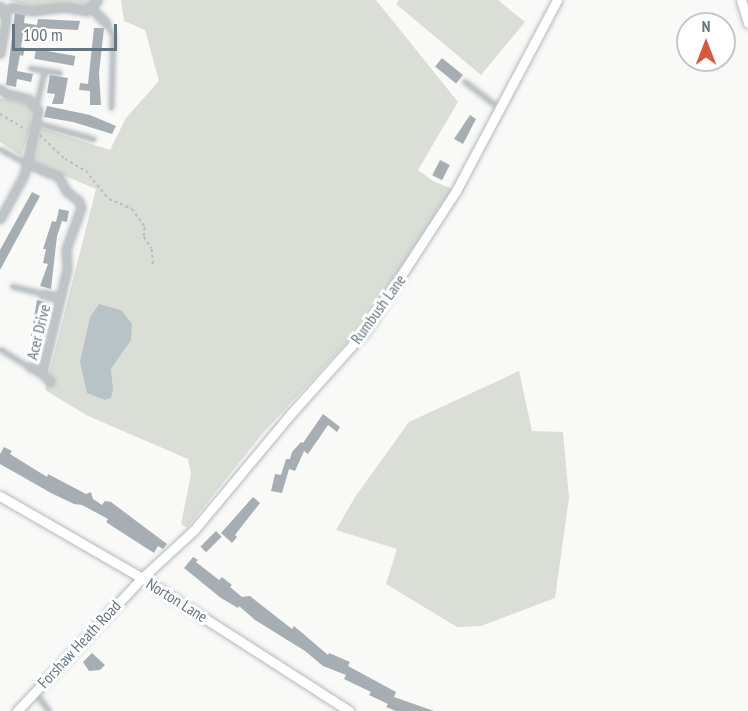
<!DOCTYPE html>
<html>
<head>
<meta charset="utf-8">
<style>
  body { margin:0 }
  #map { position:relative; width:748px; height:711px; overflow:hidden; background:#f9f9f8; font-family:"PT Sans Narrow",sans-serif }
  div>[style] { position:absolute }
  .green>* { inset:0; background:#daded7 }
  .water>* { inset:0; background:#b8c3c7 }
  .building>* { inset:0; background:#a6aeb4; transform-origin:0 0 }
  .path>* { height:1.5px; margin-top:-0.75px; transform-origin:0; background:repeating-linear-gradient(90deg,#babdc0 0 3px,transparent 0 6px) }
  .roads { filter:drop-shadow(0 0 2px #b4babe) drop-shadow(0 0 2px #b4babe) }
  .lane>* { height:3px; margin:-1.5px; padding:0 1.5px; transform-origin:1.5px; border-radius:1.5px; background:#bfc4c7 }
  .street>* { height:7px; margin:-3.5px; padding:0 3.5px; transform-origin:3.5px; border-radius:3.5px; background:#bfc4c7 }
  .secondary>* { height:9px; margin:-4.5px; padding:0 4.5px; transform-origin:4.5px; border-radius:4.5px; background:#fff }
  span { translate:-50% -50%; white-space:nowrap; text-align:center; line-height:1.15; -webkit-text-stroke:6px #fff; paint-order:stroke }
  .street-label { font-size:16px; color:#667680 }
  .north { position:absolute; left:676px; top:12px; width:60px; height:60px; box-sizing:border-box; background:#fff; border:2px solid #c2c8cc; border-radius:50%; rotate:0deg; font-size:16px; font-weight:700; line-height:24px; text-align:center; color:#667680 }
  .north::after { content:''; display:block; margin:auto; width:21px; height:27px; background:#d4593d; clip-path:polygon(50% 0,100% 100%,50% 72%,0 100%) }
  .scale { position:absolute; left:12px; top:24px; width:105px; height:27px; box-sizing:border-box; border:3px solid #667680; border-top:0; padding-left:8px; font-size:18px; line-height:21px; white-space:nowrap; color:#667680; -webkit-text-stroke:4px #fff; paint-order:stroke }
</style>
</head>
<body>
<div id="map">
  <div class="green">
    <i style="clip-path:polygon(8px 0,95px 0,90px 8px,82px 9px,66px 3px,40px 9px)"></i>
    <i style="clip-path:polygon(121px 0,376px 0,458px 102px,418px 170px,433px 181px,452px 189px,363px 325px,262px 434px,187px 528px,181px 524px,191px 474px,188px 459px,88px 416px,45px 390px,96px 189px,34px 163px,31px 158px,38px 127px,110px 150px,126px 118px,159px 81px,145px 30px,124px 21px)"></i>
    <i style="clip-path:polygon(399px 0,498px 0,525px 22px,481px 75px,396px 4px)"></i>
    <i style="clip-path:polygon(0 98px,27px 104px,32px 110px,30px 129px,21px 156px,0 142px)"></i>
    <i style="clip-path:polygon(519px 371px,532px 431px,563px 432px,569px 498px,555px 598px,481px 626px,457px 627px,386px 584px,397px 549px,336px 530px,355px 497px,409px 422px)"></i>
  </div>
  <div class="water">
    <i style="clip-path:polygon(99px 304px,121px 310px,132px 324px,131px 340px,111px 369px,113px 390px,111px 398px,105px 400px,87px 393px,80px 362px,90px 317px)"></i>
  </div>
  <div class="building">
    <i style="clip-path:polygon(15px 13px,25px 15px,24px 23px,37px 25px,38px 19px,80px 21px,78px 30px,37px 28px,35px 36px,23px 34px,21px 47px,25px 48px,23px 56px,20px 55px,17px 71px,33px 74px,31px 82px,17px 79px,16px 87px,6px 85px)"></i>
    <i style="clip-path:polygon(94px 28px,104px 28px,99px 73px,101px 105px,90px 105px,90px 91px,79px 90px,80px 83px,88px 84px)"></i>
    <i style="left:36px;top:49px;width:40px;height:10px;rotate:10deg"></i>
    <i style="left:442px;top:58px;width:27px;height:11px;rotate:39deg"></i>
    <i style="clip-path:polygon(50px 75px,68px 78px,63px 104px,52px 104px,55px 94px,47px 93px)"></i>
    <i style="clip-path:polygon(47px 106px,90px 115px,116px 126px,112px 134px,73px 122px,44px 117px)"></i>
    <i style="clip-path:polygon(470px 115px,476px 119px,463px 144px,454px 139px)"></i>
    <i style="left:440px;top:160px;width:11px;height:17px;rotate:27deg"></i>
    <i style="clip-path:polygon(32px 192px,40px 196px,0 270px,0 250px)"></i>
    <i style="clip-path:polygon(59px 209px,69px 211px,67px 222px,62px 221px,57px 236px,51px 289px,40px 286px,48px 264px,43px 263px,46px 249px,43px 249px,52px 221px,56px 222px)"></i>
    <i style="clip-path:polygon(37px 300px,49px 303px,41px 338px,31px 336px)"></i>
    <i style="clip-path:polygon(323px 414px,340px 427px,337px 432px,328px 425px,308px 454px,304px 451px,295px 471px,289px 469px,282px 493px,271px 491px,275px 474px,281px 475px,286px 459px,290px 459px,292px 452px,301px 442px,303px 443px)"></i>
    <i style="clip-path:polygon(4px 447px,12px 451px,10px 454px,47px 477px,48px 474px,86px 494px,91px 492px,93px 499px,102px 505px,105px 501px,111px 502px,167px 544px,163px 549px,158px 546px,154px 553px,115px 528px,106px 522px,108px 519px,82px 505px,74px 504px,51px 493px,0 464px,0 454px)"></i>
    <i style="clip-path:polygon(253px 497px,260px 503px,235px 535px,237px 537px,232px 543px,221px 533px)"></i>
    <i style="left:216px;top:531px;width:8px;height:22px;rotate:45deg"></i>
    <i style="clip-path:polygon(193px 557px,198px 560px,196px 562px,219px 580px,222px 577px,232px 585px,230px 587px,242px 597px,250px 596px,292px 629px,294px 626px,328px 655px,329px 653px,350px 662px,348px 666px,396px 692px,394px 697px,434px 711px,396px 711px,386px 707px,388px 704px,369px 695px,371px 692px,344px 679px,346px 675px,323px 666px,305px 651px,255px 620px,239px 606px,238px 608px,221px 598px,184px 568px)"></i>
    <i style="clip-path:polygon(92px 653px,105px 665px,100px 670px,89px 671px,83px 662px)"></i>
  </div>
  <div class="path">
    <i style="left:0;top:114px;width:31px;rotate:31deg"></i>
    <i style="left:40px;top:135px;width:35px;rotate:44deg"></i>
    <i style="left:65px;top:159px;width:24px;rotate:30deg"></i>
    <i style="left:86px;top:171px;width:36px;rotate:51deg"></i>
    <i style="left:109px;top:199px;width:25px;rotate:23deg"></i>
    <i style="left:132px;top:209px;width:22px;rotate:54deg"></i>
    <i style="left:145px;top:227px;width:10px;rotate:96deg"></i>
    <i style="left:144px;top:237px;width:14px;rotate:56deg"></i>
    <i style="left:152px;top:249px;width:16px;rotate:86deg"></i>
  </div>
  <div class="roads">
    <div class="lane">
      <i style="left:107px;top:25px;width:12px;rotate:59deg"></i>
      <i style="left:113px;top:35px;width:73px;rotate:91.6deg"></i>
      <i style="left:30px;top:68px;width:30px;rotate:9deg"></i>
      <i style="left:464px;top:81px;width:44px;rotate:37.6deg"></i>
      <i style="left:34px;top:103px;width:3px;rotate:-18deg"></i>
      <i style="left:37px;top:102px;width:32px;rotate:-77deg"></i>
      <i style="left:37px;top:123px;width:59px;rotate:15.7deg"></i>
      <i style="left:0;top:149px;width:29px;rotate:29deg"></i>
      <i style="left:12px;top:286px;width:30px;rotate:14deg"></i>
      <i style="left:0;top:349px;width:34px;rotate:32deg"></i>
      <i style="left:35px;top:693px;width:23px;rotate:52deg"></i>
    </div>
    <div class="street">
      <i style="left:0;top:6px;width:14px;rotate:65deg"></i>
      <i style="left:6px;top:19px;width:35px;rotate:100deg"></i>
      <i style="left:92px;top:9px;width:20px;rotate:45deg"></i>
      <i style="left:4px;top:11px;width:10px;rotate:-24deg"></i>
      <i style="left:13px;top:7px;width:19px;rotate:12deg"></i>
      <i style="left:32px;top:11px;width:32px;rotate:-7deg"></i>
      <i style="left:64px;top:7px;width:22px;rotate:10deg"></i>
      <i style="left:86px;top:11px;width:16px;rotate:-43deg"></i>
      <i style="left:0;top:89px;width:9px;rotate:36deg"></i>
      <i style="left:7px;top:94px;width:22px;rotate:13deg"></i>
      <i style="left:28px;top:99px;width:15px;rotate:48deg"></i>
      <i style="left:38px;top:110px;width:66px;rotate:102.2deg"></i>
      <i style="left:24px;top:175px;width:50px;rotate:118.6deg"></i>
      <i style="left:26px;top:163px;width:36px;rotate:23deg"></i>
      <i style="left:59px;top:177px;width:16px;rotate:63deg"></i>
      <i style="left:66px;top:191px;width:16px;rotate:38deg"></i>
      <i style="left:79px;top:201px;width:7px;rotate:74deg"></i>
      <i style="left:81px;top:208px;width:44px;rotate:110.1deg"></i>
      <i style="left:66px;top:249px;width:20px;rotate:87deg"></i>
      <i style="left:67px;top:269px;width:107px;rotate:103.5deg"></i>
      <i style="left:43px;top:294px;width:18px;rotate:13deg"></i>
      <i style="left:30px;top:367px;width:13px;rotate:27deg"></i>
      <i style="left:42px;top:373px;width:12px;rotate:48deg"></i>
    </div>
    <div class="secondary">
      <i style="left:741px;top:0;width:24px;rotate:73deg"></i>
      <i style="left:0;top:496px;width:164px;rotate:30deg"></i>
      <i style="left:142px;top:578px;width:246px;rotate:32.7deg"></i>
      <i style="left:17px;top:711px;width:183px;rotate:-46.8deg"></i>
      <i style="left:142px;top:578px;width:71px;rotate:-42.7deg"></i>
      <i style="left:194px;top:530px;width:147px;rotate:-50.2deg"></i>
      <i style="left:288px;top:417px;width:115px;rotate:-48.2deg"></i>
      <i style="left:365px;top:331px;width:167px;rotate:-57deg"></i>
      <i style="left:456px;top:191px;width:216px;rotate:-62.1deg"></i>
    </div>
  </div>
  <div class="street-label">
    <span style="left:378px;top:309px;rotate:-54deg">Rumbush Lane</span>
    <span style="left:38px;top:332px;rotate:-76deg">Acer Drive</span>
    <span style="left:177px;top:600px;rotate:32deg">Norton Lane</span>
    <span style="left:79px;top:644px;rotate:-47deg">Forshaw Heath Road</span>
  </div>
  <div class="north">N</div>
  <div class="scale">100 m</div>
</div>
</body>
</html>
